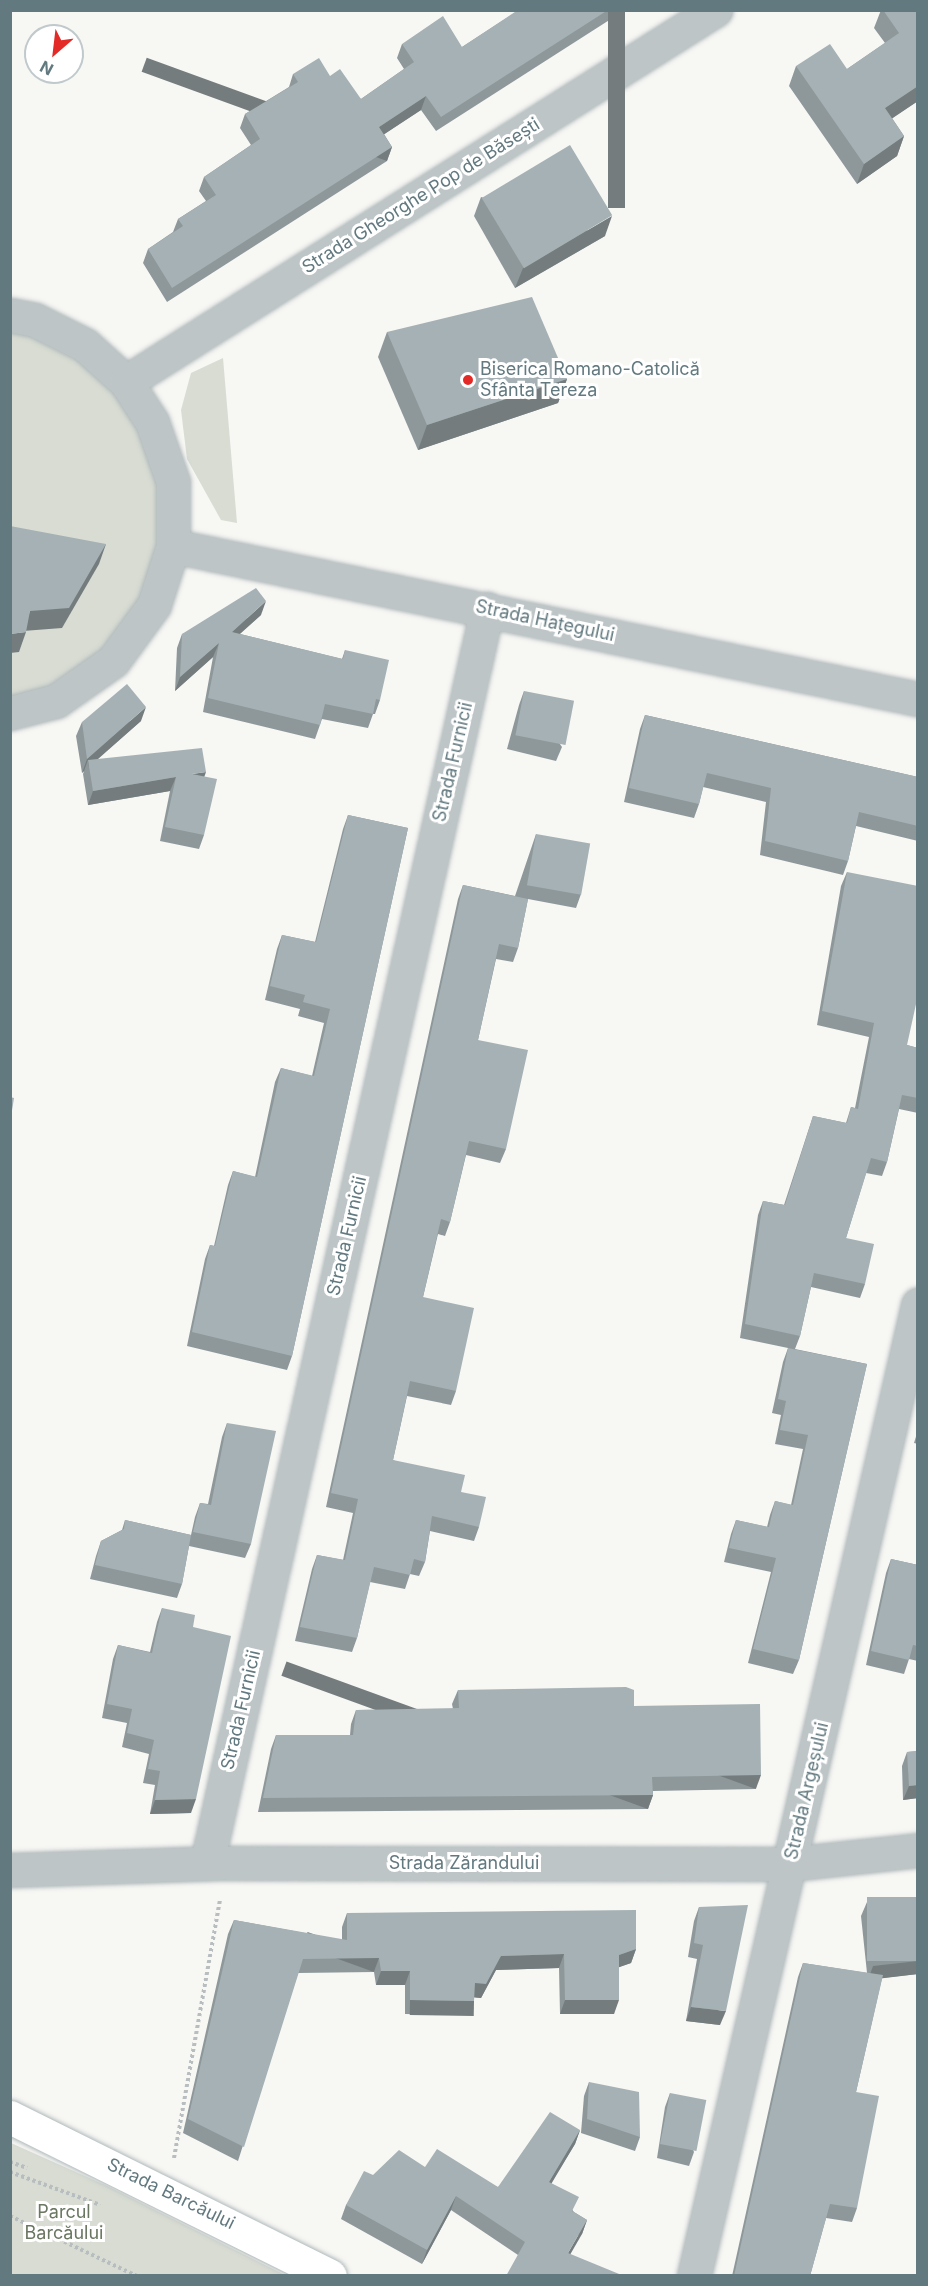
<!DOCTYPE html>
<html>
<head>
<meta charset="utf-8">
<style>
  body { margin:0 }
  #map { position:relative; width:928px; height:2286px; overflow:hidden; background:#f7f7f4; font-family:Inter,sans-serif }
  div>[style] { position:absolute }
  .green>* { inset:0; background:#d8dcd3 }
  .path>* { height:4px; margin-top:-2px; transform-origin:0; background:repeating-linear-gradient(90deg,#b8bdbf 0 3px,transparent 0 6px) }
  .roads { filter:drop-shadow(0 0 2px #b0b9bb) drop-shadow(0 0 2px #b0b9bb) }
  .street>* { height:33px; margin:-16.5px; padding:0 16.5px; transform-origin:16.5px; border-radius:16.5px; background:#bec5c7 }
  .secondary>* { height:33px; margin:-16.5px; padding:0 16.5px; transform-origin:16.5px; border-radius:16.5px; background:#fff }
  .wall>* { inset:0; background:#8e989b }
  .shaded-wall>* { inset:0; background:#747c7e; transform-origin:0 0 }
  .building>* { inset:0; background:#a5b1b4; transform-origin:0 0 }
  .dots>* { width:16px; height:16px; translate:-50% -50%; box-sizing:border-box; border:3px solid #fff; border-radius:50% }
  span { translate:-50% -50%; white-space:nowrap; text-align:center; line-height:1.15; -webkit-text-stroke:6px #fff; paint-order:stroke }
  .street-label { font-size:18px; color:#62797f }
  .poi-label { font-size:18px; color:#62797f }
  .left { translate:0 -50%; text-align:left }
  .park-label { font-size:18px; color:#6a7761 }
  .frame { position:absolute; inset:0; border:12px solid #62797f; pointer-events:none }
  .north { position:absolute; left:24px; top:24px; width:60px; height:60px; box-sizing:border-box; background:#fff; border:2px solid #c0c9cc; border-radius:50%; rotate:208deg; font-size:16px; font-weight:700; line-height:24px; text-align:center; color:#62797f }
  .north::after { content:''; display:block; margin:auto; width:21px; height:27px; background:#e42a27; clip-path:polygon(50% 0,100% 100%,50% 72%,0 100%) }
</style>
</head>
<body>
<div id="map">
  <div class="green">
    <i style="clip-path:polygon(11px 315px,35px 320px,152px 422px,173px 546px,113px 661px,11px 713px)"></i>
    <i style="clip-path:polygon(223px 358px,237px 523px,221px 520px,187px 459px,181px 410px,191px 373px)"></i>
    <i style="clip-path:polygon(11px 2143px,105px 2185px,285px 2275px,11px 2275px)"></i>
  </div>
  <div class="path">
    <i style="left:174px;top:2158px;width:262px;rotate:-79.9deg"></i>
    <i style="left:10px;top:2162px;width:18px;rotate:19deg"></i>
    <i style="left:10px;top:2172px;width:96px;rotate:20.1deg"></i>
    <i style="left:10px;top:2216px;width:140px;rotate:25.3deg"></i>
  </div>
  <div class="roads">
    <div class="street">
      <i style="left:10px;top:315px;width:25px;rotate:11deg"></i>
      <i style="left:35px;top:320px;width:56px;rotate:26.6deg"></i>
      <i style="left:85px;top:345px;width:55px;rotate:42.1deg"></i>
      <i style="left:126px;top:382px;width:48px;rotate:57deg"></i>
      <i style="left:152px;top:422px;width:64px;rotate:70.7deg"></i>
      <i style="left:173px;top:482px;width:64px;rotate:90deg"></i>
      <i style="left:173px;top:546px;width:62px;rotate:107.9deg"></i>
      <i style="left:154px;top:605px;width:69px;rotate:126.2deg"></i>
      <i style="left:113px;top:661px;width:70px;rotate:144.9deg"></i>
      <i style="left:56px;top:701px;width:48px;rotate:165.4deg"></i>
      <i style="left:126px;top:382px;width:697px;rotate:-32.28deg"></i>
      <i style="left:173px;top:546px;width:761px;rotate:11.61deg"></i>
      <i style="left:207px;top:1863px;width:1285px;rotate:-77.41deg"></i>
      <i style="left:10px;top:1870px;width:216px;rotate:-1.9deg"></i>
      <i style="left:226px;top:1863px;width:564px;rotate:0.1deg"></i>
      <i style="left:790px;top:1864px;width:129px;rotate:-6.2deg"></i>
      <i style="left:694px;top:2276px;width:997px;rotate:-77.01deg"></i>
    </div>
    <div class="secondary">
      <i style="left:10px;top:2117px;width:357px;rotate:26.4deg"></i>
    </div>
  </div>
  <div class="wall">
    <i style="clip-path:polygon(515px 10px,625px 10px,436px 131px,421px 110px,384px 134px,392px 147px,387px 161px,167px 302px,143px 263px,148px 249px,173px 232px,178px 219px,206px 201px,199px 191px,204px 177px,251px 145px,240px 128px,245px 114px,289px 87px,293px 74px,330px 76px,361px 99px,404px 69px,397px 58px,402px 44px,462px 47px,516px 12px)"></i>
    <i style="clip-path:polygon(881px 10px,918px 10px,918px 101px,892px 118px,904px 136px,897px 156px,857px 184px,789px 86px,796px 66px,847px 69px,885px 43px,874px 28px)"></i>
    <i style="clip-path:polygon(481px 197px,605px 236px,515px 288px,474px 216px)"></i>
    <i style="clip-path:polygon(387px 332px,567px 379px,558px 403px,418px 450px,378px 357px)"></i>
    <i style="clip-path:polygon(261px 615px,240px 634px,342px 659px,345px 650px,380px 700px,375px 714px,373px 714px,368px 728px,322px 719px,315px 739px,203px 712px,213px 657px,175px 691px,177px 648px,182px 634px)"></i>
    <i style="clip-path:polygon(524px 691px,562px 747px,556px 761px,507px 749px,519px 705px)"></i>
    <i style="clip-path:polygon(645px 715px,918px 777px,918px 841px,856px 826px,848px 861px,843px 875px,760px 855px,766px 802px,703px 787px,699px 804px,694px 818px,624px 802px,640px 729px)"></i>
    <i style="clip-path:polygon(141px 721px,97px 759px,204px 777px,204px 835px,199px 849px,160px 841px,170px 791px,88px 805px,83px 774px,84px 771px,82px 773px,76px 736px,82px 722px)"></i>
    <i style="clip-path:polygon(348px 815px,408px 828px,292px 1356px,287px 1370px,187px 1346px,205px 1259px,210px 1245px,214px 1246px,228px 1185px,233px 1171px,255px 1177px,275px 1082px,281px 1068px,312px 1076px,324px 1023px,298px 1016px,300px 1009px,265px 1000px,277px 949px,282px 935px,315px 942px,343px 829px)"></i>
    <i style="clip-path:polygon(536px 834px,581px 894px,576px 908px,528px 899px,518px 948px,513px 962px,496px 959px,478px 1040px,506px 1149px,500px 1163px,466px 1155px,450px 1222px,445px 1236px,438px 1234px,423px 1297px,456px 1391px,451px 1405px,407px 1396px,393px 1460px,461px 1492px,479px 1527px,474px 1541px,430px 1531px,425px 1562px,419px 1576px,410px 1574px,405px 1589px,370px 1582px,357px 1638px,352px 1652px,295px 1641px,312px 1569px,317px 1555px,343px 1560px,353px 1513px,326px 1507px,458px 899px,463px 885px,515px 896px)"></i>
    <i style="clip-path:polygon(847px 872px,907px 1045px,918px 1048px,918px 1113px,899px 1109px,887px 1162px,882px 1176px,866px 1173px,846px 1238px,865px 1284px,860px 1298px,811px 1287px,800px 1336px,795px 1349px,867px 1364px,799px 1660px,793px 1674px,748px 1663px,771px 1572px,724px 1562px,731px 1534px,736px 1520px,767px 1527px,770px 1515px,775px 1501px,791px 1505px,803px 1449px,775px 1444px,781px 1415px,772px 1413px,783px 1362px,788px 1348px,740px 1338px,758px 1215px,763px 1201px,784px 1205px,813px 1116px,846px 1123px,851px 1107px,855px 1108px,869px 1037px,817px 1025px,841px 886px)"></i>
    <i style="clip-path:polygon(227px 1423px,251px 1544px,245px 1558px,189px 1546px,182px 1584px,177px 1598px,90px 1579px,96px 1556px,101px 1541px,122px 1530px,125px 1520px,191px 1535px,195px 1517px,200px 1503px,208px 1504px,222px 1437px)"></i>
    <i style="clip-path:polygon(918px 1430px,918px 1444px,914px 1443px)"></i>
    <i style="clip-path:polygon(891px 1559px,918px 1565px,918px 1661px,909px 1659px,904px 1674px,866px 1665px,886px 1573px)"></i>
    <i style="clip-path:polygon(162px 1608px,193px 1627px,191px 1813px,150px 1814px,155px 1785px,143px 1783px,149px 1754px,122px 1747px,127px 1723px,102px 1718px,113px 1659px,118px 1645px,150px 1652px,157px 1622px)"></i>
    <i style="clip-path:polygon(458px 1690px,634px 1706px,756px 1789px,653px 1791px,653px 1795px,648px 1809px,258px 1812px,271px 1749px,276px 1735px,350px 1735px,351px 1724px,356px 1710px,453px 1709px,452px 1704px)"></i>
    <i style="clip-path:polygon(918px 1751px,918px 1798px,903px 1800px,902px 1766px,907px 1752px)"></i>
    <i style="clip-path:polygon(918px 1897px,918px 1974px,882px 1978px,856px 2092px,857px 2208px,852px 2222px,826px 2218px,810px 2276px,732px 2276px,798px 1977px,803px 1963px,867px 1973px,861px 1916px,867px 1902px)"></i>
    <i style="clip-path:polygon(699px 1907px,720px 2025px,686px 2021px,697px 1959px,688px 1957px,694px 1921px)"></i>
    <i style="clip-path:polygon(347px 1913px,636px 1949px,631px 1963px,619px 1967px,614px 2014px,560px 2014px,559px 1968px,496px 1970px,481px 1998px,474px 1997px,474px 2001px,469px 2015px,405px 2014px,405px 1985px,376px 1985px,374px 1972px,298px 1973px,238px 2161px,183px 2133px,228px 1934px,234px 1920px,342px 1940px,342px 1927px)"></i>
    <i style="clip-path:polygon(589px 2082px,640px 2137px,635px 2151px,581px 2133px,584px 2096px)"></i>
    <i style="clip-path:polygon(670px 2093px,694px 2152px,689px 2166px,657px 2158px,665px 2107px)"></i>
    <i style="clip-path:polygon(580px 2130px,575px 2144px,551px 2183px,574px 2212px,587px 2220px,582px 2234px,518px 2255px,451px 2210px,422px 2264px,341px 2219px,346px 2205px,373px 2175px,425px 2167px,498px 2187px)"></i>
  </div>
  <div class="shaded-wall">
    <i style="left:608px;top:10px;width:17px;height:198px"></i>
    <i style="clip-path:polygon(918px 86px,918px 101px,878px 128px,885px 108px)"></i>
    <i style="clip-path:polygon(426px 96px,421px 110px,374px 141px,379px 127px)"></i>
    <i style="clip-path:polygon(904px 136px,897px 156px,857px 184px,864px 164px)"></i>
    <i style="left:392px;top:147px;width:15px;height:261px;rotate:110deg"></i>
    <i style="clip-path:polygon(612px 216px,605px 236px,515px 288px,523px 268px)"></i>
    <i style="clip-path:polygon(567px 379px,558px 403px,418px 450px,427px 425px)"></i>
    <i style="clip-path:polygon(106px 544px,99px 564px,62px 628px,23px 631px,30px 611px)"></i>
    <i style="clip-path:polygon(266px 601px,261px 615px,226px 646px,232px 632px)"></i>
    <i style="clip-path:polygon(26px 632px,19px 652px,10px 653px,10px 634px)"></i>
    <i style="clip-path:polygon(219px 643px,213px 657px,175px 691px,180px 677px)"></i>
    <i style="clip-path:polygon(146px 707px,141px 721px,89px 767px,88px 760px,84px 771px,82px 773px,87px 759px)"></i>
    <i style="clip-path:polygon(206px 772px,201px 786px,192px 774px)"></i>
    <i style="clip-path:polygon(176px 777px,170px 791px,88px 805px,93px 791px)"></i>
    <i style="left:761px;top:1775px;width:15px;height:109px;rotate:110deg"></i>
    <i style="clip-path:polygon(918px 1785px,918px 1798px,903px 1800px,909px 1786px)"></i>
    <i style="left:653px;top:1795px;width:15px;height:390px;rotate:110deg"></i>
    <i style="clip-path:polygon(196px 1799px,191px 1813px,150px 1814px,155px 1800px)"></i>
    <i style="clip-path:polygon(636px 1949px,631px 1963px,614px 1969px,619px 1955px)"></i>
    <i style="clip-path:polygon(564px 1954px,559px 1968px,496px 1970px,481px 1998px,469px 1997px,475px 1983px,501px 1956px)"></i>
    <i style="left:379px;top:1958px;width:15px;height:76px;rotate:110deg"></i>
    <i style="clip-path:polygon(918px 1961px,918px 1974px,868px 1980px,873px 1966px)"></i>
    <i style="clip-path:polygon(381px 1971px,410px 1971px,405px 1985px,376px 1985px)"></i>
    <i style="left:410px;top:2000px;width:64px;height:15px;rotate:1deg"></i>
    <i style="clip-path:polygon(565px 2000px,619px 2000px,614px 2014px,560px 2014px)"></i>
    <i style="clip-path:polygon(691px 2007px,726px 2011px,720px 2025px,686px 2021px)"></i>
    <i style="clip-path:polygon(580px 2130px,575px 2144px,544px 2196px,549px 2182px)"></i>
    <i style="clip-path:polygon(456px 2196px,451px 2210px,422px 2264px,427px 2250px)"></i>
    <i style="clip-path:polygon(587px 2220px,582px 2234px,563px 2267px,568px 2253px)"></i>
  </div>
  <div class="building">
    <i style="clip-path:polygon(518px 10px,608px 10px,441px 117px,426px 96px,379px 127px,392px 147px,172px 288px,148px 249px,183px 226px,178px 219px,216px 195px,204px 177px,260px 139px,245px 114px,298px 82px,293px 74px,319px 58px,330px 76px,340px 69px,361px 99px,414px 62px,402px 44px,443px 16px,462px 47px)"></i>
    <i style="clip-path:polygon(883px 10px,918px 10px,918px 86px,885px 108px,904px 136px,864px 164px,796px 66px,830px 44px,847px 69px,899px 33px)"></i>
    <i style="left:570px;top:145px;width:82px;height:103px;rotate:59deg"></i>
    <i style="clip-path:polygon(532px 297px,567px 379px,427px 425px,387px 332px)"></i>
    <i style="clip-path:polygon(10px 526px,106px 544px,69px 608px,30px 611px,26px 632px,10px 634px)"></i>
    <i style="clip-path:polygon(256px 588px,266px 601px,232px 632px,343px 659px,345px 650px,389px 660px,380px 700px,376px 699px,373px 714px,325px 704px,320px 725px,208px 698px,219px 643px,180px 677px,182px 634px)"></i>
    <i style="clip-path:polygon(127px 684px,146px 707px,87px 759px,82px 722px)"></i>
    <i style="left:524px;top:691px;width:51px;height:45px;rotate:11deg"></i>
    <i style="clip-path:polygon(645px 715px,918px 777px,918px 826px,859px 812px,848px 861px,765px 841px,771px 788px,707px 773px,699px 804px,629px 788px)"></i>
    <i style="clip-path:polygon(202px 748px,206px 772px,192px 774px,217px 779px,204px 835px,165px 827px,176px 777px,93px 791px,88px 760px)"></i>
    <i style="clip-path:polygon(348px 815px,408px 828px,292px 1356px,192px 1332px,210px 1245px,215px 1246px,233px 1171px,257px 1177px,281px 1068px,314px 1076px,330px 1009px,303px 1002px,305px 995px,270px 986px,282px 935px,316px 942px)"></i>
    <i style="left:536px;top:834px;width:55px;height:52px;rotate:10deg"></i>
    <i style="clip-path:polygon(847px 872px,918px 886px,918px 995px,907px 1045px,918px 1048px,918px 1098px,902px 1095px,887px 1162px,871px 1158px,846px 1238px,874px 1244px,865px 1284px,814px 1273px,800px 1336px,745px 1324px,763px 1201px,785px 1205px,813px 1116px,847px 1123px,851px 1107px,858px 1109px,874px 1023px,822px 1011px)"></i>
    <i style="clip-path:polygon(463px 885px,528px 899px,518px 948px,499px 944px,478px 1040px,528px 1050px,506px 1149px,469px 1141px,450px 1222px,441px 1219px,423px 1297px,474px 1308px,456px 1391px,410px 1381px,393px 1460px,465px 1475px,461px 1492px,486px 1497px,479px 1527px,432px 1516px,425px 1562px,414px 1559px,410px 1575px,374px 1567px,357px 1638px,300px 1627px,317px 1555px,345px 1560px,358px 1499px,331px 1493px)"></i>
    <i style="clip-path:polygon(10px 1097px,14px 1098px,10px 1123px)"></i>
    <i style="clip-path:polygon(788px 1348px,867px 1364px,799px 1660px,753px 1649px,776px 1558px,729px 1548px,736px 1520px,769px 1527px,775px 1501px,793px 1505px,808px 1435px,780px 1430px,786px 1401px,778px 1399px)"></i>
    <i style="clip-path:polygon(227px 1423px,276px 1431px,251px 1544px,193px 1532px,200px 1503px,211px 1505px)"></i>
    <i style="clip-path:polygon(125px 1520px,191px 1535px,182px 1584px,95px 1565px,101px 1541px,124px 1529px)"></i>
    <i style="clip-path:polygon(891px 1559px,918px 1565px,918px 1646px,913px 1645px,909px 1660px,871px 1651px)"></i>
    <i style="clip-path:polygon(162px 1608px,195px 1615px,193px 1627px,231px 1636px,196px 1799px,155px 1800px,160px 1771px,148px 1769px,154px 1740px,127px 1733px,132px 1709px,107px 1704px,118px 1645px,152px 1653px)"></i>
    <i style="clip-path:polygon(626px 1687px,634px 1690px,634px 1706px,760px 1704px,761px 1775px,652px 1777px,653px 1795px,263px 1798px,276px 1735px,353px 1735px,356px 1710px,459px 1708px,458px 1690px)"></i>
    <i style="clip-path:polygon(918px 1751px,918px 1785px,909px 1786px,907px 1752px)"></i>
    <i style="left:918px;top:1897px;width:64px;height:51px;rotate:90deg"></i>
    <i style="clip-path:polygon(748px 1905px,726px 2011px,691px 2007px,703px 1945px,694px 1943px,699px 1907px)"></i>
    <i style="clip-path:polygon(636px 1910px,636px 1949px,619px 1955px,619px 2000px,565px 2000px,564px 1954px,501px 1956px,486px 1984px,475px 1983px,474px 2001px,410px 2000px,410px 1971px,381px 1971px,379px 1958px,303px 1959px,244px 2147px,188px 2119px,234px 1920px,347px 1940px,347px 1913px)"></i>
    <i style="clip-path:polygon(803px 1963px,883px 1975px,856px 2092px,879px 2096px,857px 2208px,830px 2204px,810px 2276px,734px 2276px)"></i>
    <i style="clip-path:polygon(589px 2082px,639px 2092px,640px 2137px,587px 2119px)"></i>
    <i style="left:670px;top:2093px;width:37px;height:52px;rotate:11deg"></i>
    <i style="clip-path:polygon(550px 2112px,580px 2130px,549px 2182px,579px 2197px,572px 2211px,587px 2220px,568px 2253px,624px 2276px,506px 2276px,525px 2242px,456px 2196px,427px 2250px,346px 2205px,364px 2171px,373px 2175px,399px 2150px,425px 2167px,437px 2149px,498px 2187px)"></i>
  </div>
  <div class="dots">
    <i style="left:468px;top:380px;background:#e42a27"></i>
  </div>
  <div class="street-label">
    <span style="left:421px;top:196px;rotate:-32deg">Strada Gheorghe Pop de Băsești</span>
    <span style="left:545px;top:621px;rotate:12deg">Strada Hațegului</span>
    <span style="left:453px;top:762px;rotate:-77deg">Strada Furnicii</span>
    <span style="left:347px;top:1236px;rotate:-77deg">Strada Furnicii</span>
    <span style="left:241px;top:1710px;rotate:-77deg">Strada Furnicii</span>
    <span style="left:807px;top:1791px;rotate:-77deg">Strada Argeșului</span>
    <span style="left:464px;top:1863px">Strada Zărandului</span>
    <span style="left:171px;top:2194px;rotate:26deg">Strada Barcăului</span>
  </div>
  <div class="poi-label">
    <span class="left" style="left:480px;top:380px">Biserica Romano-Catolică<br>Sfânta Tereza</span>
  </div>
  <div class="park-label">
    <span style="left:64px;top:2223px">Parcul<br>Barcăului</span>
  </div>
  <div class="frame"></div>
  <div class="north">N</div>
</div>
</body>
</html>
